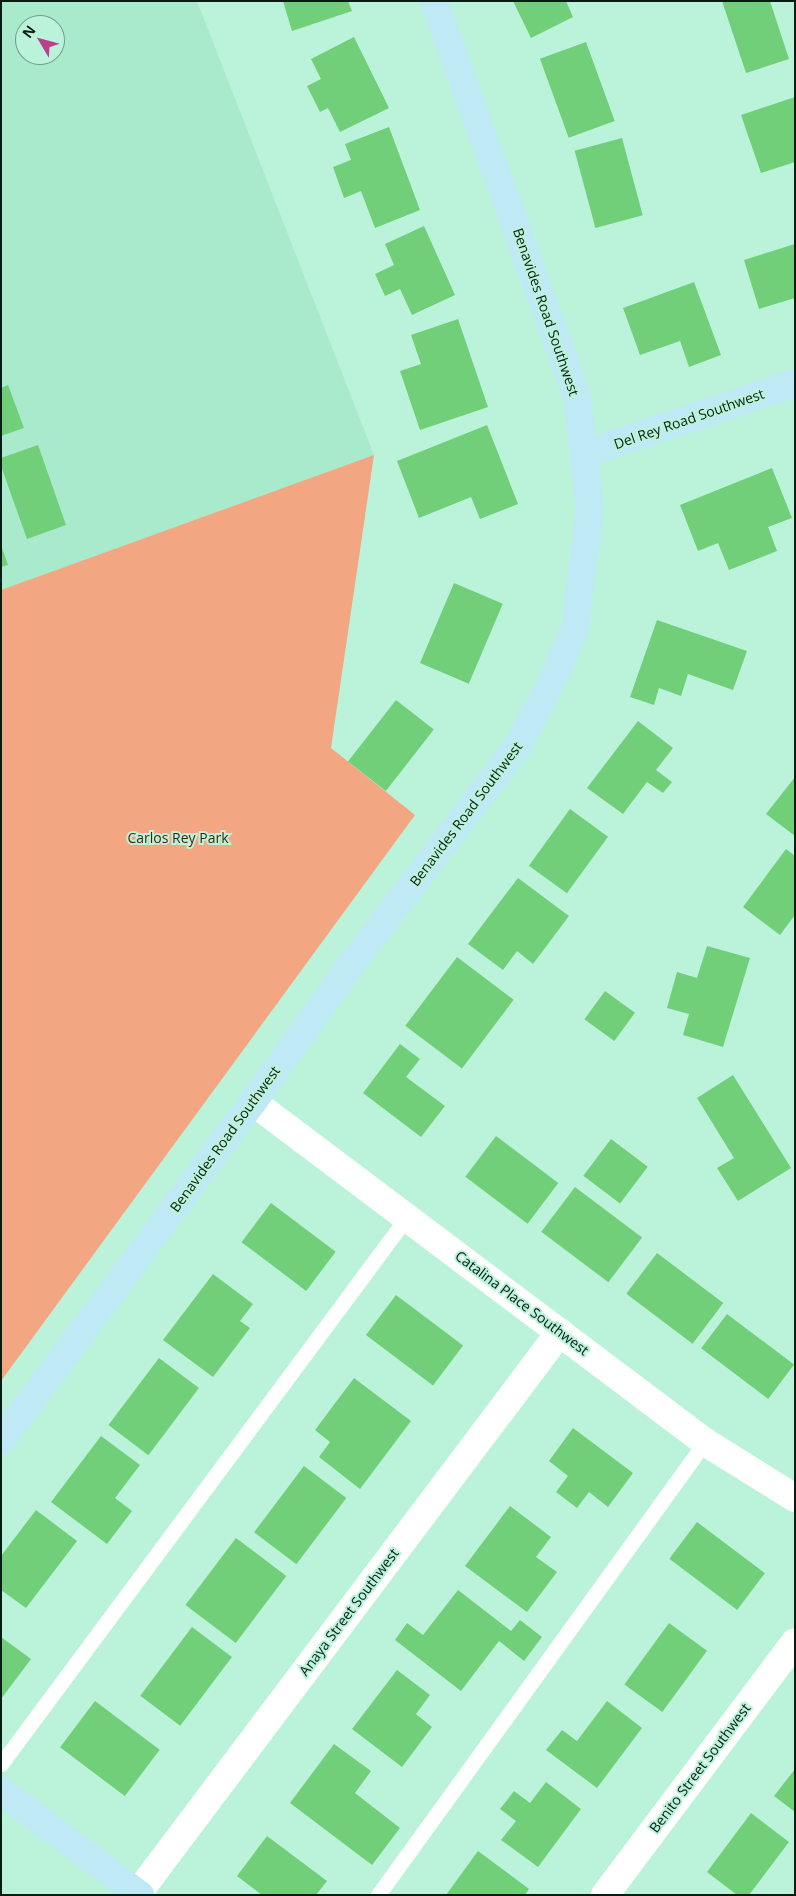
<!DOCTYPE html>
<html>
<head>
<meta charset="utf-8">
<style>
  body { margin:0 }
  #map { position:relative; width:796px; height:1896px; overflow:hidden; background:#bbf3da; font-family:"Open Sans",sans-serif }
  div>[style] { position:absolute }
  .built>* { inset:0; background:#a9eacd }
  .green>* { inset:0; background:#f3a682 }
  .building>* { inset:0; background:#70cf78; transform-origin:0 0 }
  .lane>* { height:15px; margin:-7.5px; padding:0 7.5px; transform-origin:7.5px; border-radius:7.5px; background:#fff }
  .street>* { height:28px; margin:-14px; padding:0 14px; transform-origin:14px; border-radius:14px; background:#fff }
  .secondary>* { height:28px; margin:-14px; padding:0 14px; transform-origin:14px; border-radius:14px; background:#c0e9f6 }
  span { translate:-50% -50%; white-space:nowrap; text-align:center; line-height:1.15; -webkit-text-stroke:4px #bbf3da; paint-order:stroke }
  .street-label { font-size:14px; color:#071d14 }
  .park-label { font-size:14px; color:#481e07 }
  .frame { position:absolute; inset:0; border:2px solid #071d14; pointer-events:none }
  .north { position:absolute; left:15px; top:15px; width:50px; height:50px; box-sizing:border-box; background:#bbf3da; border:1px solid #739d8b; border-radius:50%; rotate:307deg; font-size:14px; font-weight:700; line-height:20px; text-align:center; color:#071d14 }
  .north::after { content:''; display:block; margin:auto; width:18px; height:22px; background:#bc3f8d; clip-path:polygon(50% 0,100% 100%,50% 72%,0 100%) }
</style>
</head>
<body>
<div id="map">
  <div class="built">
    <i style="clip-path:polygon(evenodd,1px 1px,197px 1px,374px 455px,1px 590px,1px 1px,25px 25px,55px 25px,55px 55px,25px 55px,25px 25px)"></i>
  </div>
  <div class="green">
    <i style="clip-path:polygon(374px 455px,331px 748px,415px 815px,1px 1381px,1px 590px)"></i>
  </div>
  <div class="building">
    <i style="clip-path:polygon(283px 1px,348px 1px,352px 11px,292px 31px)"></i>
    <i style="clip-path:polygon(513px 1px,566px 1px,573px 17px,531px 38px)"></i>
    <i style="clip-path:polygon(722px 1px,770px 1px,789px 59px,746px 73px)"></i>
    <i style="clip-path:polygon(354px 37px,389px 108px,340px 132px,328px 108px,320px 112px,307px 86px,321px 79px,311px 59px)"></i>
    <i style="left:586px;top:42px;width:84px;height:49px;rotate:70deg"></i>
    <i style="clip-path:polygon(795px 97px,795px 162px,761px 173px,741px 115px)"></i>
    <i style="clip-path:polygon(389px 127px,420px 210px,375px 228px,361px 191px,344px 198px,333px 167px,351px 160px,345px 144px)"></i>
    <i style="left:622px;top:138px;width:80px;height:49px;rotate:75deg"></i>
    <i style="clip-path:polygon(424px 226px,455px 295px,412px 315px,400px 289px,385px 296px,375px 274px,394px 265px,385px 244px)"></i>
    <i style="clip-path:polygon(795px 244px,795px 298px,759px 309px,744px 260px)"></i>
    <i style="clip-path:polygon(694px 282px,721px 355px,689px 367px,680px 341px,640px 355px,623px 308px)"></i>
    <i style="clip-path:polygon(458px 319px,488px 407px,420px 430px,400px 371px,421px 364px,411px 335px)"></i>
    <i style="clip-path:polygon(8px 385px,24px 428px,1px 436px,1px 388px)"></i>
    <i style="clip-path:polygon(487px 425px,518px 504px,480px 519px,471px 497px,419px 518px,397px 461px)"></i>
    <i style="clip-path:polygon(38px 445px,66px 525px,27px 539px,1px 466px,1px 458px)"></i>
    <i style="clip-path:polygon(772px 468px,792px 518px,768px 527px,777px 551px,729px 570px,718px 543px,698px 551px,680px 505px)"></i>
    <i style="clip-path:polygon(1px 545px,8px 565px,1px 567px)"></i>
    <i style="left:454px;top:583px;width:53px;height:87px;rotate:23deg"></i>
    <i style="clip-path:polygon(657px 620px,747px 651px,733px 690px,688px 674px,681px 696px,659px 688px,654px 705px,630px 697px)"></i>
    <i style="left:396px;top:700px;width:48px;height:78px;rotate:38deg"></i>
    <i style="clip-path:polygon(638px 721px,673px 748px,656px 770px,672px 782px,663px 793px,647px 782px,623px 814px,587px 788px)"></i>
    <i style="clip-path:polygon(795px 777px,795px 836px,766px 814px)"></i>
    <i style="left:570px;top:809px;width:47px;height:70px;rotate:36deg"></i>
    <i style="clip-path:polygon(786px 849px,795px 856px,795px 915px,780px 935px,743px 907px)"></i>
    <i style="clip-path:polygon(518px 878px,569px 916px,533px 964px,517px 951px,503px 970px,468px 944px)"></i>
    <i style="clip-path:polygon(707px 946px,750px 958px,723px 1047px,683px 1035px,689px 1014px,667px 1008px,677px 972px,697px 978px)"></i>
    <i style="left:457px;top:957px;width:71px;height:86px;rotate:37deg"></i>
    <i style="left:605px;top:991px;width:37px;height:35px;rotate:36deg"></i>
    <i style="clip-path:polygon(400px 1044px,420px 1059px,406px 1077px,445px 1106px,421px 1137px,363px 1093px)"></i>
    <i style="clip-path:polygon(733px 1075px,791px 1168px,738px 1201px,717px 1168px,734px 1158px,697px 1098px)"></i>
    <i style="left:496px;top:1136px;width:78px;height:51px;rotate:37deg"></i>
    <i style="left:611px;top:1139px;width:46px;height:46px;rotate:37deg"></i>
    <i style="left:575px;top:1187px;width:84px;height:56px;rotate:37deg"></i>
    <i style="left:271px;top:1203px;width:81px;height:49px;rotate:37deg"></i>
    <i style="left:657px;top:1253px;width:83px;height:51px;rotate:37deg"></i>
    <i style="clip-path:polygon(213px 1274px,253px 1304px,240px 1321px,250px 1328px,213px 1377px,163px 1340px)"></i>
    <i style="left:396px;top:1295px;width:84px;height:50px;rotate:37deg"></i>
    <i style="left:727px;top:1314px;width:84px;height:43px;rotate:37deg"></i>
    <i style="left:159px;top:1358px;width:50px;height:84px;rotate:37deg"></i>
    <i style="clip-path:polygon(354px 1378px,411px 1421px,360px 1489px,319px 1457px,330px 1442px,315px 1430px)"></i>
    <i style="clip-path:polygon(573px 1428px,633px 1473px,608px 1507px,589px 1492px,577px 1508px,556px 1492px,568px 1476px,549px 1461px)"></i>
    <i style="clip-path:polygon(101px 1436px,140px 1465px,115px 1498px,132px 1511px,107px 1544px,51px 1502px)"></i>
    <i style="left:304px;top:1466px;width:53px;height:83px;rotate:37deg"></i>
    <i style="clip-path:polygon(510px 1506px,551px 1537px,536px 1557px,557px 1572px,527px 1612px,465px 1566px)"></i>
    <i style="clip-path:polygon(36px 1510px,77px 1541px,26px 1608px,1px 1590px,1px 1556px)"></i>
    <i style="left:697px;top:1522px;width:85px;height:46px;rotate:37deg"></i>
    <i style="left:236px;top:1538px;width:63px;height:84px;rotate:37deg"></i>
    <i style="clip-path:polygon(458px 1590px,511px 1631px,520px 1620px,542px 1637px,524px 1661px,499px 1641px,461px 1691px,395px 1640px,407px 1623px,423px 1635px)"></i>
    <i style="left:669px;top:1623px;width:47px;height:76px;rotate:36deg"></i>
    <i style="left:192px;top:1627px;width:50px;height:86px;rotate:37deg"></i>
    <i style="clip-path:polygon(1px 1637px,31px 1659px,1px 1699px)"></i>
    <i style="clip-path:polygon(397px 1670px,430px 1695px,416px 1714px,432px 1727px,402px 1767px,352px 1729px)"></i>
    <i style="left:95px;top:1701px;width:81px;height:58px;rotate:37deg"></i>
    <i style="clip-path:polygon(607px 1701px,642px 1728px,597px 1788px,546px 1750px,562px 1730px,577px 1741px)"></i>
    <i style="clip-path:polygon(334px 1744px,371px 1771px,355px 1793px,400px 1828px,372px 1865px,290px 1803px)"></i>
    <i style="clip-path:polygon(795px 1769px,795px 1812px,774px 1796px)"></i>
    <i style="clip-path:polygon(546px 1782px,581px 1809px,538px 1867px,501px 1840px,516px 1821px,500px 1809px,514px 1791px,530px 1803px)"></i>
    <i style="clip-path:polygon(751px 1813px,789px 1842px,749px 1895px,737px 1895px,707px 1872px)"></i>
    <i style="clip-path:polygon(267px 1836px,327px 1881px,316px 1895px,262px 1895px,237px 1876px)"></i>
    <i style="clip-path:polygon(478px 1851px,529px 1889px,525px 1895px,446px 1895px)"></i>
  </div>
  <div class="lane">
    <i style="left:1px;top:1764px;width:681px;rotate:-53.42deg"></i>
    <i style="left:378px;top:1895px;width:559px;rotate:-54.18deg"></i>
  </div>
  <div class="street">
    <i style="left:253px;top:1102px;width:566px;rotate:36.95deg"></i>
    <i style="left:705px;top:1442px;width:106px;rotate:31.9deg"></i>
    <i style="left:138px;top:1893px;width:702px;rotate:-53.05deg"></i>
    <i style="left:605px;top:1895px;width:316px;rotate:-53.1deg"></i>
  </div>
  <div class="secondary">
    <i style="left:584px;top:454px;width:223px;rotate:-18.6deg"></i>
    <i style="left:1px;top:1441px;width:422px;rotate:-53.4deg"></i>
    <i style="left:253px;top:1102px;width:157px;rotate:-54.6deg"></i>
    <i style="left:344px;top:974px;width:289px;rotate:-52.7deg"></i>
    <i style="left:519px;top:744px;width:78px;rotate:-62.4deg"></i>
    <i style="left:555px;top:675px;width:51px;rotate:-66.9deg"></i>
    <i style="left:575px;top:628px;width:120px;rotate:-82.8deg"></i>
    <i style="left:590px;top:509px;width:114px;rotate:-96.6deg"></i>
    <i style="left:577px;top:396px;width:420px;rotate:-109.9deg"></i>
    <i style="left:1px;top:1791px;width:174px;rotate:36.8deg"></i>
  </div>
  <div class="street-label">
    <span style="left:546px;top:312px;rotate:71deg">Benavides Road Southwest</span>
    <span style="left:689px;top:419px;rotate:-19deg">Del Rey Road Southwest</span>
    <span style="left:466px;top:814px;rotate:-53deg">Benavides Road Southwest</span>
    <span style="left:225px;top:1139px;rotate:-54deg">Benavides Road Southwest</span>
    <span style="left:522px;top:1303px;rotate:37deg">Catalina Place Southwest</span>
    <span style="left:349px;top:1612px;rotate:-53deg">Anaya Street Southwest</span>
    <span style="left:700px;top:1768px;rotate:-53deg">Benito Street Southwest</span>
  </div>
  <div class="park-label">
    <span style="left:178px;top:838px">Carlos Rey Park</span>
  </div>
  <div class="frame"></div>
  <div class="north">N</div>
</div>
</body>
</html>
